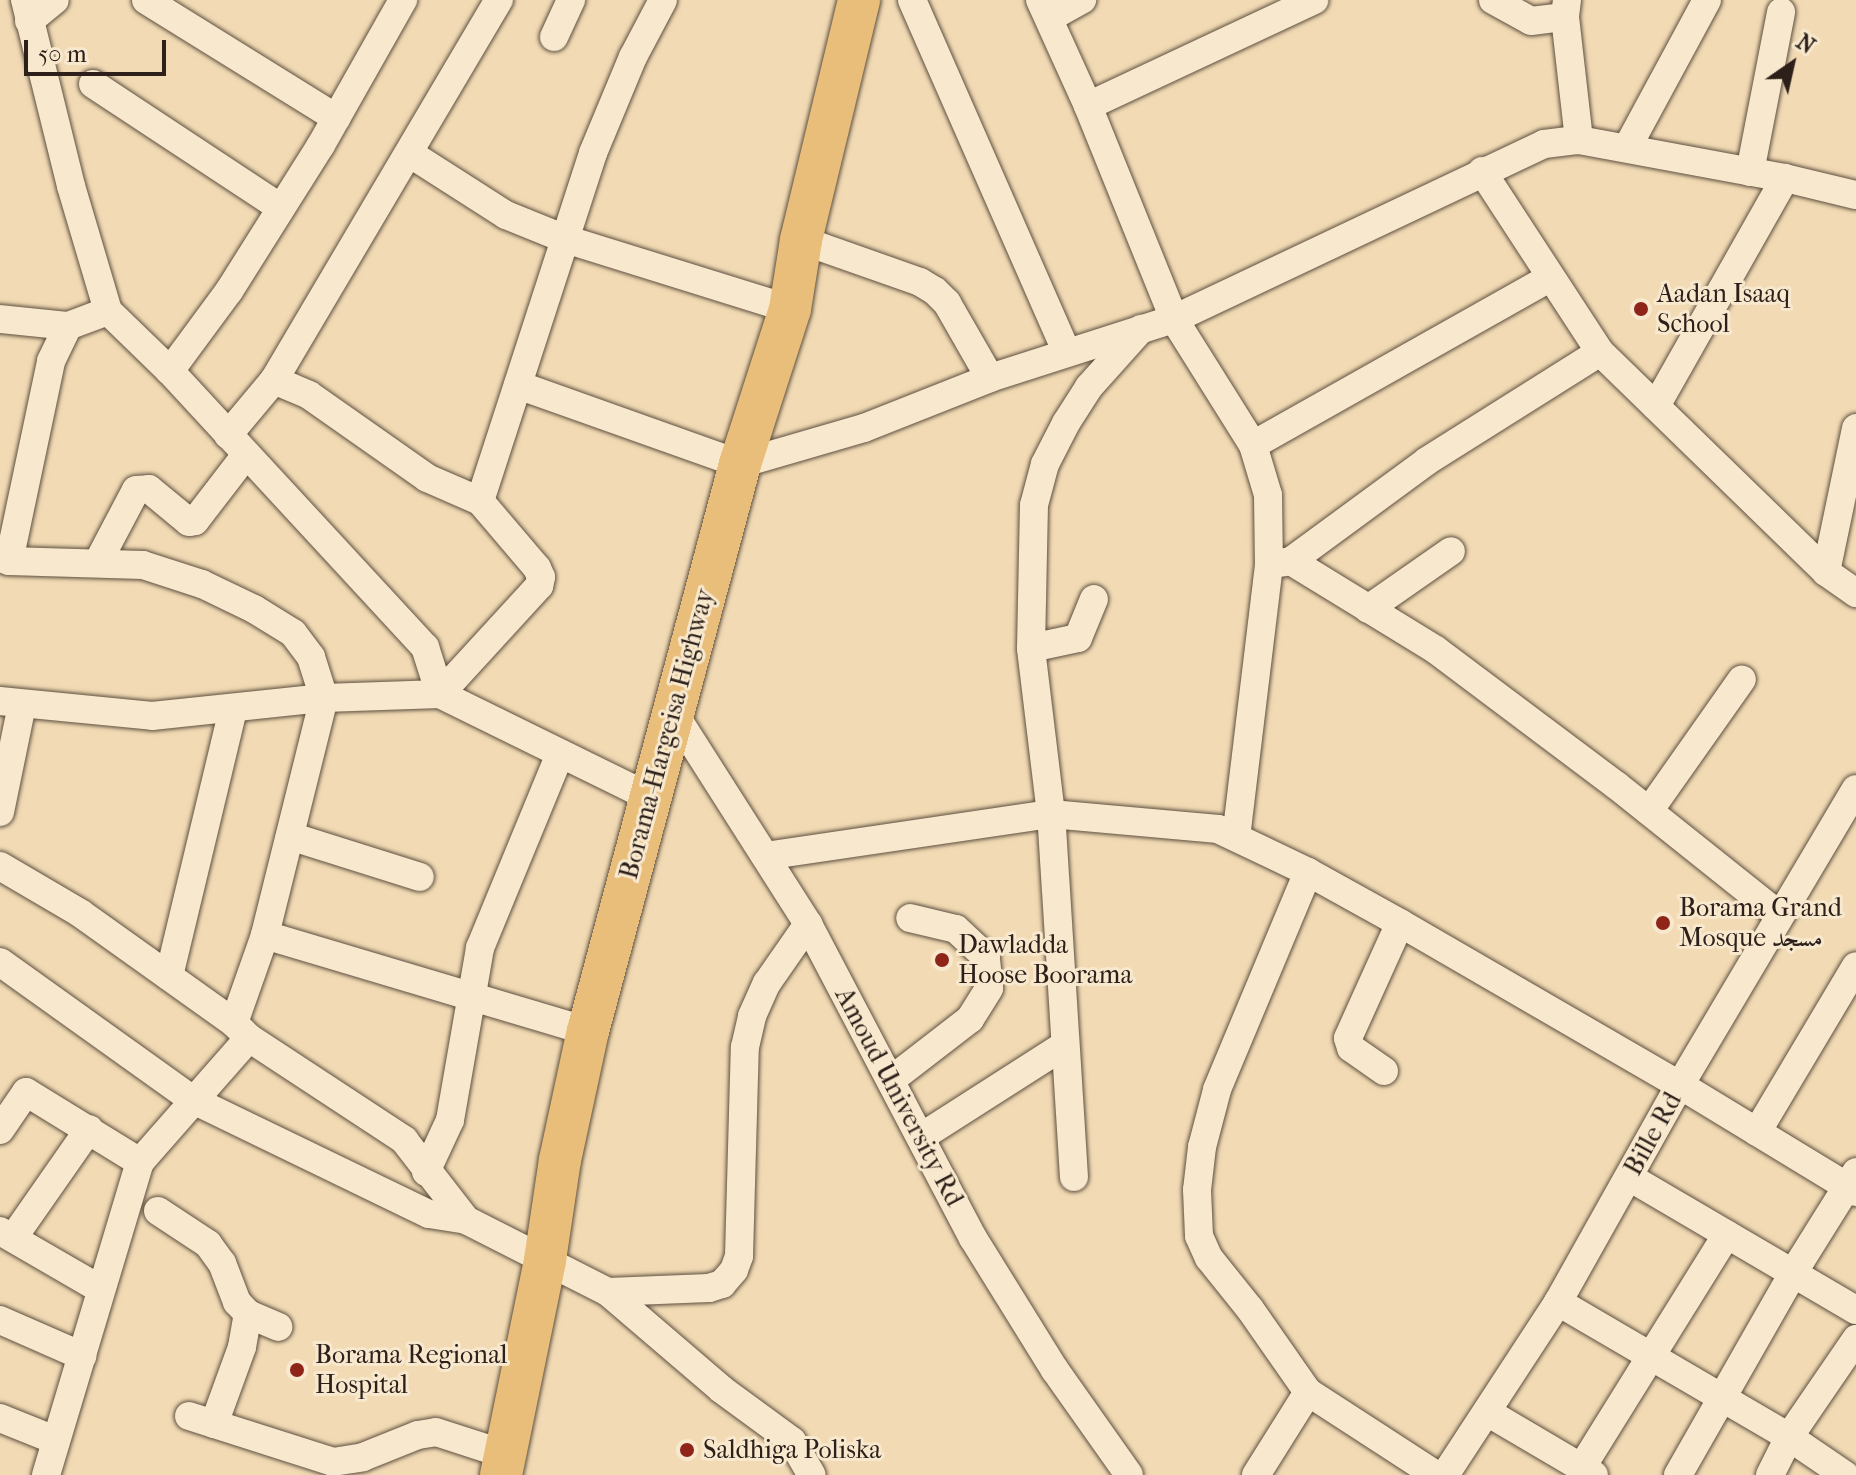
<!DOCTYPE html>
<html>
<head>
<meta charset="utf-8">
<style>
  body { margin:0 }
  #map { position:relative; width:1856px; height:1475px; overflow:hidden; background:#f2dbb4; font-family:"IM FELL French Canon",Amiri,serif }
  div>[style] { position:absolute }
  .roads { filter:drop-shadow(0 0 2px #5e4f40) drop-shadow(0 0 2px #5e4f40) }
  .minor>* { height:28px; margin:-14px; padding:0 14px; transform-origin:14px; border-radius:14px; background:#f7e8ce }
  .highway>* { height:42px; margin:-21px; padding:0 21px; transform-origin:21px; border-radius:21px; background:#e9be7a }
  .dots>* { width:22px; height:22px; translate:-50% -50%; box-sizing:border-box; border:4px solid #f7e8ce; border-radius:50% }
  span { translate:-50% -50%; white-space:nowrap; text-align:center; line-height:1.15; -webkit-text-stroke:6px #f7e8ce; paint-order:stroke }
  .poi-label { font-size:26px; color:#2d201a }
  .left { translate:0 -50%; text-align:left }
  .street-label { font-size:26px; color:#2d201a }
  .north { position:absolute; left:1752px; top:24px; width:80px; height:80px; -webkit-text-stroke:6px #f7e8ce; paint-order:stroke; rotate:34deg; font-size:22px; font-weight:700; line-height:32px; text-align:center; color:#2d201a }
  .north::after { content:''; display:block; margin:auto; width:28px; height:36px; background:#2d201a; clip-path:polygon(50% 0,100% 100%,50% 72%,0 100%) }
  .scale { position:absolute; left:24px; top:40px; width:142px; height:36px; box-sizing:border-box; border:4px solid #2d201a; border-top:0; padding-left:10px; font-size:24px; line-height:28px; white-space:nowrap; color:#2d201a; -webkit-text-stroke:6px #f7e8ce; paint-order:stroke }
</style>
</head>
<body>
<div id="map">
  <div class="roads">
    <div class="minor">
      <i style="left:25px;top:0;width:192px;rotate:76.1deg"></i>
      <i style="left:71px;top:186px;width:130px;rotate:73.5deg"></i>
      <i style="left:108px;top:311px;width:86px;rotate:44.1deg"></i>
      <i style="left:170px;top:371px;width:376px;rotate:47.3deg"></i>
      <i style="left:425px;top:647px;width:49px;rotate:72.3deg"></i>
      <i style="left:146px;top:0;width:224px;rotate:31.8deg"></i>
      <i style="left:912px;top:0;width:383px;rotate:66.3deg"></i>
      <i style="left:1040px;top:0;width:116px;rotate:65.6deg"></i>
      <i style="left:1088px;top:106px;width:230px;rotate:68deg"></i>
      <i style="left:1174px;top:319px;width:149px;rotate:57.9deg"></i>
      <i style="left:1253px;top:445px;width:52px;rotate:73.3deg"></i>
      <i style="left:1268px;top:495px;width:70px;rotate:89.2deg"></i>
      <i style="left:1269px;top:565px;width:273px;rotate:96.9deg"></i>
      <i style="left:1493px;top:0;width:43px;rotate:28.9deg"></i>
      <i style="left:1531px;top:21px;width:34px;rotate:-7deg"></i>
      <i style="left:1567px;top:0;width:17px;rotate:97deg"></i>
      <i style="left:1565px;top:17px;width:124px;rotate:83.5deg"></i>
      <i style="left:1049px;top:18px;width:38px;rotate:-29deg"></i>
      <i style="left:29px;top:21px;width:33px;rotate:-39deg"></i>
      <i style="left:554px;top:37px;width:41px;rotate:-65.3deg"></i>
      <i style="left:93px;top:84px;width:225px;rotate:33.4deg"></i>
      <i style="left:1088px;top:106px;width:250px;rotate:-25.1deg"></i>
      <i style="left:1627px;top:148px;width:168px;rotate:-61.6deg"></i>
      <i style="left:409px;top:153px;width:115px;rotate:32.6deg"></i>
      <i style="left:506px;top:215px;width:64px;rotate:22.1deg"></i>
      <i style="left:565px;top:239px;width:236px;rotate:17.3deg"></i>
      <i style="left:1482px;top:171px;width:216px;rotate:56.9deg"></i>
      <i style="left:1600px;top:352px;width:315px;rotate:44.2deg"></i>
      <i style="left:1826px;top:572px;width:37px;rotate:35deg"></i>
      <i style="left:1750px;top:172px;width:163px;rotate:-79deg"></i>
      <i style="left:801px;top:240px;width:126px;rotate:19.4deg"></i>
      <i style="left:920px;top:282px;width:17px;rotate:31deg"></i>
      <i style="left:935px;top:291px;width:17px;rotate:45deg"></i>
      <i style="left:947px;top:303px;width:86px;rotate:60.2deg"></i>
      <i style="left:0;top:319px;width:68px;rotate:5.9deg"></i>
      <i style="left:170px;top:371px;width:99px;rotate:-53.6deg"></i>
      <i style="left:229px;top:291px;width:173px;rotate:-57.8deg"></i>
      <i style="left:321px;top:145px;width:167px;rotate:-60.5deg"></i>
      <i style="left:274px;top:380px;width:38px;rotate:23deg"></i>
      <i style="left:309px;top:395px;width:144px;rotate:35.1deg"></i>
      <i style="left:427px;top:478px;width:58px;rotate:23.5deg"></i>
      <i style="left:518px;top:385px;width:236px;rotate:19.6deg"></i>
      <i style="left:740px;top:464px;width:129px;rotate:-16.2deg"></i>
      <i style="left:864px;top:428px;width:136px;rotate:-21.6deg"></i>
      <i style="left:990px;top:378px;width:193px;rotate:-17.8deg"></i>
      <i style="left:1174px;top:319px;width:409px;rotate:-25.3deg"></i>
      <i style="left:1544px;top:144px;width:35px;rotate:-7deg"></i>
      <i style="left:1579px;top:140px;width:209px;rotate:10.5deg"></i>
      <i style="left:1785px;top:178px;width:73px;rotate:13.5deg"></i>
      <i style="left:1656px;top:406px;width:262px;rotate:-60.5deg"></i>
      <i style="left:228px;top:435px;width:72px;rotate:-50.1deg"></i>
      <i style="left:274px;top:380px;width:442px;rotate:-59.4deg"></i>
      <i style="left:1253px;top:445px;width:340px;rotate:-29.4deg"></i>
      <i style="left:0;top:558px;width:9px;rotate:18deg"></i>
      <i style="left:9px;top:561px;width:134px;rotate:1.7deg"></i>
      <i style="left:143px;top:565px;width:62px;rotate:17.9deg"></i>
      <i style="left:202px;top:584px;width:58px;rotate:25.7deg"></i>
      <i style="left:254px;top:609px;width:46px;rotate:31.6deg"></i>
      <i style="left:293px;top:633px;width:30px;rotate:53deg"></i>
      <i style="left:311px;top:657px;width:43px;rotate:72.4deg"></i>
      <i style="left:324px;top:698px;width:244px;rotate:104deg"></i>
      <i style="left:265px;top:935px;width:93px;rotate:109.4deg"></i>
      <i style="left:9px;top:561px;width:204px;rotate:-78.1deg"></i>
      <i style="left:51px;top:361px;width:39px;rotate:-64deg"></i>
      <i style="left:68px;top:326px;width:43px;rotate:-20.6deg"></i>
      <i style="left:1291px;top:561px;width:170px;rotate:31.5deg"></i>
      <i style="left:1436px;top:650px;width:225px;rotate:36.9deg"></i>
      <i style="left:1616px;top:785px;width:208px;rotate:38.6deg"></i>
      <i style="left:98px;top:562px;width:81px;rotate:-62.2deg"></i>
      <i style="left:136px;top:490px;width:13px;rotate:-4deg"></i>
      <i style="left:149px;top:489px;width:52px;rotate:39.5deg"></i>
      <i style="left:189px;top:522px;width:6px;rotate:-9deg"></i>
      <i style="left:195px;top:521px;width:82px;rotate:-52.4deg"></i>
      <i style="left:1273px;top:564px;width:18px;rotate:-9deg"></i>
      <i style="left:1291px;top:561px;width:169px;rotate:-36.3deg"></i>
      <i style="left:1427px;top:461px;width:204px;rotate:-32.2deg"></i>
      <i style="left:1826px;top:572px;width:147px;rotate:-78.2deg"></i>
      <i style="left:1368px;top:609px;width:101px;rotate:-34.9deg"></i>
      <i style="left:1031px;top:648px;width:48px;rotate:-12deg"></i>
      <i style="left:1078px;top:638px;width:42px;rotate:-67.7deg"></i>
      <i style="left:440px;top:694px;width:147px;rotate:-47.5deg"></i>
      <i style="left:539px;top:586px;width:9px;rotate:-77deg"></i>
      <i style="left:541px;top:577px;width:10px;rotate:-114deg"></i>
      <i style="left:537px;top:568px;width:88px;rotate:-130.4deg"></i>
      <i style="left:480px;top:501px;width:366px;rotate:-72deg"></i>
      <i style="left:593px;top:153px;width:104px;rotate:-67.4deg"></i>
      <i style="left:633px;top:57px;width:64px;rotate:-62.2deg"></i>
      <i style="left:0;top:701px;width:153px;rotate:5.6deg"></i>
      <i style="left:152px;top:716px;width:173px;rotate:-6deg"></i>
      <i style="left:324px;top:698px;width:116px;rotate:-2deg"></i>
      <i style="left:440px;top:694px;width:235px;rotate:26.2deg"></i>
      <i style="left:675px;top:715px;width:248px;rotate:57.5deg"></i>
      <i style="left:808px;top:924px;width:355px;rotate:62.3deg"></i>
      <i style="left:973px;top:1238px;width:155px;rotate:58.2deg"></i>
      <i style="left:1055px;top:1370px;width:128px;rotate:54.8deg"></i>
      <i style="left:1649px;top:811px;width:161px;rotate:-54.8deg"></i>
      <i style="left:0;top:812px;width:109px;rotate:-78.4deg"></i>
      <i style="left:290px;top:836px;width:136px;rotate:17.5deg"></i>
      <i style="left:765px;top:856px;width:289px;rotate:-8.4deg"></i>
      <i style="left:1051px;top:814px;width:168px;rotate:5.1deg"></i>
      <i style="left:1218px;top:829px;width:100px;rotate:25.5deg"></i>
      <i style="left:1308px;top:872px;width:105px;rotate:29deg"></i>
      <i style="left:1400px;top:923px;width:323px;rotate:30.1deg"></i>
      <i style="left:1680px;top:1085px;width:206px;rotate:31.3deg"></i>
      <i style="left:0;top:866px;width:93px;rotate:30.4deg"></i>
      <i style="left:80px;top:913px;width:189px;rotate:35.5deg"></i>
      <i style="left:234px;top:1023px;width:21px;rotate:45deg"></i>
      <i style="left:249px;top:1038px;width:186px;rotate:33.3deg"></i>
      <i style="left:404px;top:1140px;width:101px;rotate:52.2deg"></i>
      <i style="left:466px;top:1220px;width:159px;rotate:26.9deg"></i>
      <i style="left:608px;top:1292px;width:101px;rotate:-2.3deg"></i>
      <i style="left:709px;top:1288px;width:14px;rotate:-17deg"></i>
      <i style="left:722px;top:1284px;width:18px;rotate:-49deg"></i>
      <i style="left:734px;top:1270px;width:15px;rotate:-70deg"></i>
      <i style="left:739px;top:1256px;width:209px;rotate:-88.4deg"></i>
      <i style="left:745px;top:1047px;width:32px;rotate:-77deg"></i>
      <i style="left:752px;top:1016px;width:36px;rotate:-66deg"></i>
      <i style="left:767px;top:983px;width:72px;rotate:-55.2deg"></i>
      <i style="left:1308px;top:872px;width:236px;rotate:112.7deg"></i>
      <i style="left:1217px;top:1090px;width:59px;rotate:104.7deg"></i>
      <i style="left:1202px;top:1147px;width:43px;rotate:96.6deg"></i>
      <i style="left:1197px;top:1190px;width:46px;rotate:87.5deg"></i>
      <i style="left:1199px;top:1236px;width:24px;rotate:66deg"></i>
      <i style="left:1209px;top:1258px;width:65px;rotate:51.2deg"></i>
      <i style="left:1250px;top:1309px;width:101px;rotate:55.1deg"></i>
      <i style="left:1308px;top:1392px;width:153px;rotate:33deg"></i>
      <i style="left:265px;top:935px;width:337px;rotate:16.6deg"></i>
      <i style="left:0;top:962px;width:237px;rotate:35.6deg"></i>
      <i style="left:193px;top:1100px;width:262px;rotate:25.8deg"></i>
      <i style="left:429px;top:1214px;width:37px;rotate:9deg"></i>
      <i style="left:169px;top:976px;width:274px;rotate:-76.5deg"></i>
      <i style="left:1384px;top:1071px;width:40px;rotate:-145.1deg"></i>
      <i style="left:1351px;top:1048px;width:10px;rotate:-107deg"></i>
      <i style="left:1348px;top:1038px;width:126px;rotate:-65.7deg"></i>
      <i style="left:891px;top:1080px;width:100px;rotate:-37.7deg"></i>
      <i style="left:970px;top:1019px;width:36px;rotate:-58deg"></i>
      <i style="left:989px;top:988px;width:31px;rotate:-96deg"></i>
      <i style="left:986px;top:957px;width:41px;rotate:-137deg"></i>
      <i style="left:956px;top:929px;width:47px;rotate:-166.6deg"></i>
      <i style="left:0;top:1130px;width:46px;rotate:-55.6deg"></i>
      <i style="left:26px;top:1092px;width:134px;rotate:31.6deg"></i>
      <i style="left:1757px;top:1132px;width:193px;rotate:-59.2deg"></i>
      <i style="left:921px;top:1137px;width:171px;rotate:-32.6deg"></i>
      <i style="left:426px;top:1172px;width:57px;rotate:-65.2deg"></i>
      <i style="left:450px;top:1120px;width:175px;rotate:-80.1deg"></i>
      <i style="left:480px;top:948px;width:210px;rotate:-67.6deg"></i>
      <i style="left:1074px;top:1177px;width:364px;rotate:-93.6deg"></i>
      <i style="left:1051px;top:814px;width:167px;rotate:-96.9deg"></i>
      <i style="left:1031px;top:648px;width:143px;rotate:-88.8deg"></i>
      <i style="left:1034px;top:505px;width:42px;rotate:-75deg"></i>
      <i style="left:1045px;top:464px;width:46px;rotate:-62.9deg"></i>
      <i style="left:1066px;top:423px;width:43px;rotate:-57.4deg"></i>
      <i style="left:1089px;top:387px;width:78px;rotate:-48.1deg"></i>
      <i style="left:1629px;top:1177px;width:263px;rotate:30.4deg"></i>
      <i style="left:158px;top:1211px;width:60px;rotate:33.4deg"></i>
      <i style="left:208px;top:1244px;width:24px;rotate:54deg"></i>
      <i style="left:222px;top:1263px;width:42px;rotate:69deg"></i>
      <i style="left:237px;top:1302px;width:16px;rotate:47deg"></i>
      <i style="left:0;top:1231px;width:116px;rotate:30.1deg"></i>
      <i style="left:13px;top:1238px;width:133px;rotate:-55.1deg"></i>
      <i style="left:608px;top:1292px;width:149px;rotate:40.6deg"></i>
      <i style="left:721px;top:1389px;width:88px;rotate:36.2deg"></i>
      <i style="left:792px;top:1441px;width:39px;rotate:60deg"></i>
      <i style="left:1558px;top:1302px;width:268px;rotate:30.3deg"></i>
      <i style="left:1789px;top:1437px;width:68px;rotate:34.2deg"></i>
      <i style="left:0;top:1320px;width:90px;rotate:23.7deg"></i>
      <i style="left:1487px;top:1412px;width:124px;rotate:30.5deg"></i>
      <i style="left:189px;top:1416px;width:151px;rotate:17.7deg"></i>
      <i style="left:333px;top:1462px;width:30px;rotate:-9deg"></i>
      <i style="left:363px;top:1457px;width:59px;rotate:-21.8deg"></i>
      <i style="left:418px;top:1435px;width:18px;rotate:-9deg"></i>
      <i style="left:436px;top:1432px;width:71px;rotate:17.9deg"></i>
      <i style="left:0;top:1418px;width:59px;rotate:21.8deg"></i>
      <i style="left:214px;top:1424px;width:82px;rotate:-70deg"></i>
      <i style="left:242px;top:1347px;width:34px;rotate:-80deg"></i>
      <i style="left:248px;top:1314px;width:33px;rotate:23deg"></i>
      <i style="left:1582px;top:1467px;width:274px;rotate:-58.1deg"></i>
      <i style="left:46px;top:1475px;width:327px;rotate:-73.3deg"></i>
      <i style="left:140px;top:1162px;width:165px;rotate:-48.7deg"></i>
      <i style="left:1256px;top:1475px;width:98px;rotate:-57.9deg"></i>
      <i style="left:1445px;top:1475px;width:207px;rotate:-56.8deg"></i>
      <i style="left:1558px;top:1302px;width:249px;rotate:-60.7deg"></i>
      <i style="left:1680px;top:1085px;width:344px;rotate:-59.3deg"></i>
      <i style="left:1678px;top:1475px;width:232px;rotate:-60.3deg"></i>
      <i style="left:1793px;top:1273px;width:119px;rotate:-58deg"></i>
      <i style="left:1770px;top:1475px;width:42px;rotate:-63.4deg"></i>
      <i style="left:1789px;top:1437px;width:119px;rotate:-55.6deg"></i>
    </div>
    <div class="highway">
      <i style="left:501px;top:1475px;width:219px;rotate:-78.4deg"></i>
      <i style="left:545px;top:1260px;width:101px;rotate:-81.5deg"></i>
      <i style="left:560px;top:1160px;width:132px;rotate:-77.8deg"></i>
      <i style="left:588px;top:1031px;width:587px;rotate:-74.99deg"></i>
      <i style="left:740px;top:464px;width:163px;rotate:-72.1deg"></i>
      <i style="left:790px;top:309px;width:70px;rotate:-80.9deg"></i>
      <i style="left:801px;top:240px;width:247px;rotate:-76.4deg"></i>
    </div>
  </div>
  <div class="dots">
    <i style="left:1641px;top:309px;background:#8f2418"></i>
    <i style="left:1663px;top:923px;background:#8f2418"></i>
    <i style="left:942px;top:960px;background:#8f2418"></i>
    <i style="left:297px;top:1370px;background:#8f2418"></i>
    <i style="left:687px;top:1450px;background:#8f2418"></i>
  </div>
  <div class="poi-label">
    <span class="left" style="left:1657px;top:309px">Aadan Isaaq<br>School</span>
    <span class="left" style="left:1679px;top:923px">Borama Grand<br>Mosque مسجد</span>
    <span class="left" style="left:958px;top:960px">Dawladda<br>Hoose Boorama</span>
    <span class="left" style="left:315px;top:1370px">Borama Regional<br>Hospital</span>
    <span class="left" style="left:703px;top:1450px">Saldhiga Poliska</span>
  </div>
  <div class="street-label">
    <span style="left:667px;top:734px;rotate:-75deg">Borama-Hargeisa Highway</span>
    <span style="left:899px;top:1097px;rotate:62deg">Amoud University Rd</span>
    <span style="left:1653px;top:1134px;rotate:-61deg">Bille Rd</span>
  </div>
  <div class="north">N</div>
  <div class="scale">50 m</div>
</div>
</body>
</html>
